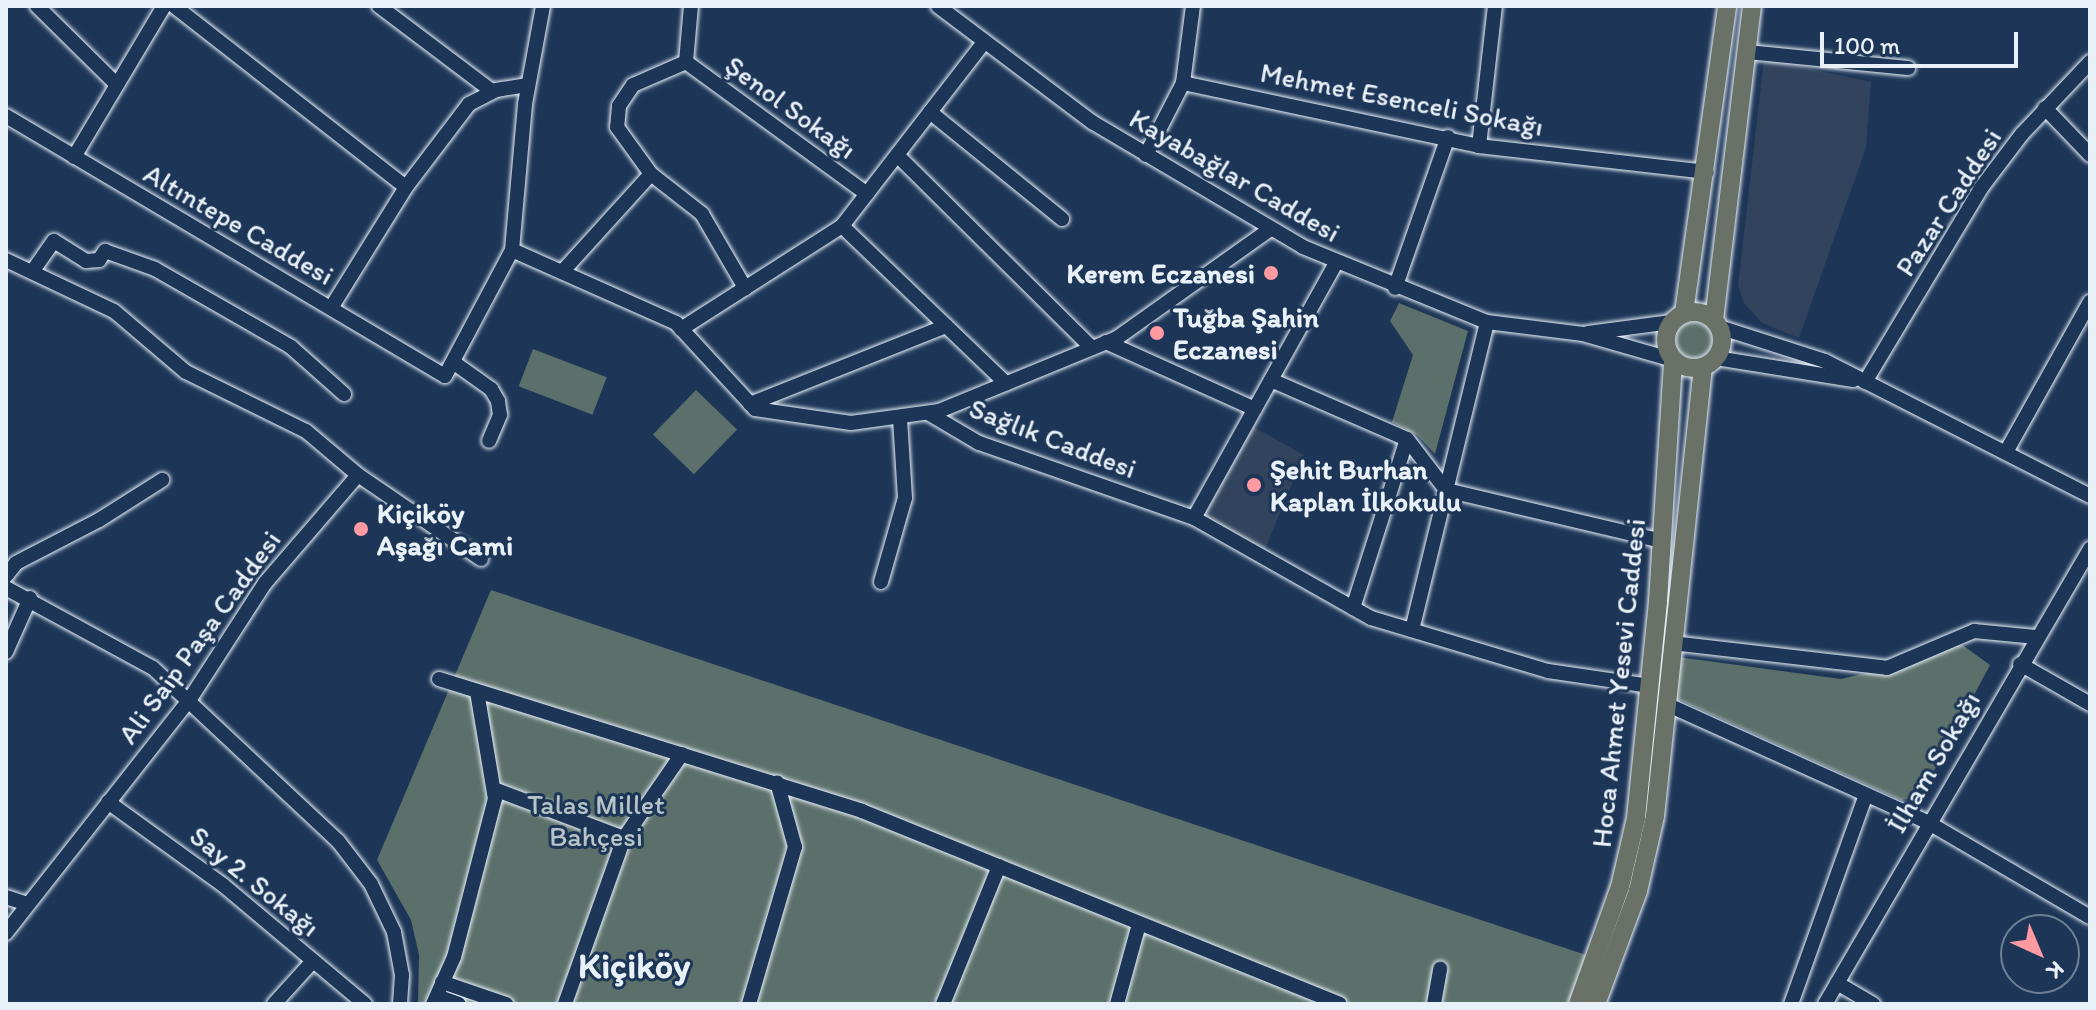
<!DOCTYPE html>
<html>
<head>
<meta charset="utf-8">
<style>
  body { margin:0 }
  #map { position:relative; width:2096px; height:1010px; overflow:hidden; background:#1d3557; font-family:Itim,sans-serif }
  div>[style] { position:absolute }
  .built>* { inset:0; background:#31435d }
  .green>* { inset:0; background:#5c706b; transform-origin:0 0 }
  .round { border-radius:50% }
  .roads { filter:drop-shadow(0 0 2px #e8f1f8) drop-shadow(0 0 2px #e8f1f8) }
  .minor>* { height:14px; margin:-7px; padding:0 7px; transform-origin:7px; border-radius:7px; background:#1d3557 }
  .major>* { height:18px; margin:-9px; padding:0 9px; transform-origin:9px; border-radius:9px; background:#6a7166 }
  .major>.ring { margin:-9px; padding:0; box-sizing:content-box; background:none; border:18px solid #6a7166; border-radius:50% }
  .dots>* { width:22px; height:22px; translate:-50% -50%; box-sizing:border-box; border:4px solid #1d3557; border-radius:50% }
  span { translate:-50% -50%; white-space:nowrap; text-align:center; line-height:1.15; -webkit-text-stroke:6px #1d3557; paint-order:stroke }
  .street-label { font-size:28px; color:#e8f1f8 }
  .poi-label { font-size:28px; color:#e8f1f8; font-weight:700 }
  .right { translate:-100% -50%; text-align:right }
  .left { translate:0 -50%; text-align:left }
  .park-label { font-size:28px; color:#b7c4c7 }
  .district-label { font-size:36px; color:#e8f1f8; font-weight:700 }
  .frame { position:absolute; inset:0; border:8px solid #e8f1f8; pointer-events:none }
  .north { position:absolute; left:2000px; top:914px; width:80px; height:80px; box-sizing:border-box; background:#1d3557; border:2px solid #6e8097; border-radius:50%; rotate:136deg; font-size:22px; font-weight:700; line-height:32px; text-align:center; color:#e8f1f8 }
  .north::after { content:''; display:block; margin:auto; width:28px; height:36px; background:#ff9aa2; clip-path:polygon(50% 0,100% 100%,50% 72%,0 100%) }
  .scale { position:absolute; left:1820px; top:32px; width:198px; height:36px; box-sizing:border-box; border:4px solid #e8f1f8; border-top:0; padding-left:10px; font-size:24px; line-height:28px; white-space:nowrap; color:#e8f1f8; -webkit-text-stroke:6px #1d3557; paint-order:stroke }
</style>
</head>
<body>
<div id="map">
  <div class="built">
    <i style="clip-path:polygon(1764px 59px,1871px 82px,1866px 148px,1799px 338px,1762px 323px,1744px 303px,1738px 286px)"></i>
    <i style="clip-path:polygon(1250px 425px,1304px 455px,1265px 549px,1200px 515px)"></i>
  </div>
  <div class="green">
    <i style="clip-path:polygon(1399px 303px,1468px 331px,1435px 454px,1417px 435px,1392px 422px,1413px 355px,1390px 321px)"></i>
    <i class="round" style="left:1676px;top:322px;width:36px;height:36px"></i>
    <i style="left:533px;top:349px;width:79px;height:40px;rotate:21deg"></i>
    <i style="left:696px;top:390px;width:57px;height:62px;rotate:44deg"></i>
    <i style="clip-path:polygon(491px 590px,1604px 961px,1588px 1004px,418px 1004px,419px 955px,411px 920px,377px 860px)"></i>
    <i style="clip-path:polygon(1961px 644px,1990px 665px,1920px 797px,1901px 800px,1671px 696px,1670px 656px,1841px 679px,1909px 663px)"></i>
  </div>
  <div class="roads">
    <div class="minor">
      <i style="left:37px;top:6px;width:112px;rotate:44.6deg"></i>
      <i style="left:174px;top:6px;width:294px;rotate:38deg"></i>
      <i style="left:379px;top:6px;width:141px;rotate:37deg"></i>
      <i style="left:938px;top:6px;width:193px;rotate:37deg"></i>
      <i style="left:1092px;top:122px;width:245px;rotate:30.6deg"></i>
      <i style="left:1303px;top:247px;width:199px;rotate:22.2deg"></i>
      <i style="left:1487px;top:322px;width:97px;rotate:7.1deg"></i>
      <i style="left:1583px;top:334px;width:94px;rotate:16.1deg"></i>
      <i style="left:1747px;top:52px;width:162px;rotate:5.7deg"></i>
      <i style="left:686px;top:62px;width:58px;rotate:156.5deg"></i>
      <i style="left:633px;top:85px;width:25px;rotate:124deg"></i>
      <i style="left:619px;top:106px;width:21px;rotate:95deg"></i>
      <i style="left:617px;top:127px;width:58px;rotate:54.1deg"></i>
      <i style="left:651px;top:174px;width:65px;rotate:38.1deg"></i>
      <i style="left:702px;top:214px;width:86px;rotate:59.8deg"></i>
      <i style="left:686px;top:62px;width:224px;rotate:36.1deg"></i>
      <i style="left:686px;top:62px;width:56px;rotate:-84.9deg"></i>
      <i style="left:1183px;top:83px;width:303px;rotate:12deg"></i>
      <i style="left:1479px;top:146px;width:229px;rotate:6.5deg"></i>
      <i style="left:2045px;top:108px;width:65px;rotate:46.2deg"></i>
      <i style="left:930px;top:112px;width:170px;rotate:39deg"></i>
      <i style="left:6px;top:116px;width:510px;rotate:30.64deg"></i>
      <i style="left:445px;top:376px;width:143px;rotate:-62deg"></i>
      <i style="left:512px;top:250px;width:147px;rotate:-84.9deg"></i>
      <i style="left:525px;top:104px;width:100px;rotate:-79.6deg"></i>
      <i style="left:1479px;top:146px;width:141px;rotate:-83.5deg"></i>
      <i style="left:897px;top:155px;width:274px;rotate:44.7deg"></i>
      <i style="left:1146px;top:155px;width:81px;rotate:-62.8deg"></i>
      <i style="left:1183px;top:83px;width:78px;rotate:-82.6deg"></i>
      <i style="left:74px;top:157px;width:176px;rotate:-59.2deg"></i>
      <i style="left:842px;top:226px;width:227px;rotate:43.8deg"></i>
      <i style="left:512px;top:250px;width:180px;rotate:24deg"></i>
      <i style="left:676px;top:323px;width:117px;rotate:47.4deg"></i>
      <i style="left:755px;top:409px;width:97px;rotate:8.3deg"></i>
      <i style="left:851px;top:423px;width:89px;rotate:-7.8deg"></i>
      <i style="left:939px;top:411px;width:192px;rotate:-22.3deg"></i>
      <i style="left:1117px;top:338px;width:186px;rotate:-35.4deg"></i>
      <i style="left:6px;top:260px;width:119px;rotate:25.3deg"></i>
      <i style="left:114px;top:311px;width:94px;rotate:40.3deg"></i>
      <i style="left:186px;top:372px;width:134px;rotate:26.2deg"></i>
      <i style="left:306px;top:431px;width:68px;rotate:40.2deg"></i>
      <i style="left:358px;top:475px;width:143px;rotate:130.7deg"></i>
      <i style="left:265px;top:583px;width:138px;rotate:122.9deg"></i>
      <i style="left:190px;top:699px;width:298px;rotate:128.2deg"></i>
      <i style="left:32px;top:272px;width:38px;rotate:-55deg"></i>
      <i style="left:54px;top:241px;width:38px;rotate:32deg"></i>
      <i style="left:86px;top:261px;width:13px;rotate:-4deg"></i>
      <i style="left:99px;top:260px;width:11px;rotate:-56deg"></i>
      <i style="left:105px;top:251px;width:53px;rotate:19.8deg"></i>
      <i style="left:155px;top:269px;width:157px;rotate:29.8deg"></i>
      <i style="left:291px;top:347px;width:71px;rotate:41.6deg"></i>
      <i style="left:562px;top:272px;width:132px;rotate:-47.8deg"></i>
      <i style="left:1395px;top:288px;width:160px;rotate:-70.7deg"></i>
      <i style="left:331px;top:308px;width:142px;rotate:-58.2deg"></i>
      <i style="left:406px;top:187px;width:104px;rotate:-52.8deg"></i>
      <i style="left:469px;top:104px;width:30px;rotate:-27deg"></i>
      <i style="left:496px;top:90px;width:32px;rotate:-9deg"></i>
      <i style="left:1719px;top:327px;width:111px;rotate:17.8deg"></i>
      <i style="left:1825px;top:361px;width:297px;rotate:27deg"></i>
      <i style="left:681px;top:329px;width:191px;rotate:-32.6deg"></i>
      <i style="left:842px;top:226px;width:232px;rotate:-52.3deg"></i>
      <i style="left:1588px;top:333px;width:84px;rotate:-7.5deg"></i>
      <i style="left:1106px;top:342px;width:163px;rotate:24.2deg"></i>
      <i style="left:1716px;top:358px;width:139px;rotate:9.1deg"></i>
      <i style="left:453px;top:362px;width:47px;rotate:35.4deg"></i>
      <i style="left:491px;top:389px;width:14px;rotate:60deg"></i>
      <i style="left:498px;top:401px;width:14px;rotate:82deg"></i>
      <i style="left:500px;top:415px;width:28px;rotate:113deg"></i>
      <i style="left:1271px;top:380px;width:148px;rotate:23.5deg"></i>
      <i style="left:1407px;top:439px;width:64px;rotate:52.6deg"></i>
      <i style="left:1446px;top:490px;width:222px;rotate:13.3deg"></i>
      <i style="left:1865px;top:382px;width:226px;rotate:-59.1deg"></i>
      <i style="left:1981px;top:188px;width:68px;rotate:-52.8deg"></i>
      <i style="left:2022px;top:134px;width:99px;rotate:-46.6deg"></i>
      <i style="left:750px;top:404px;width:211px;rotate:-21.7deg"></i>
      <i style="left:928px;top:413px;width:59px;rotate:30.5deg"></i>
      <i style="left:979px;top:443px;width:228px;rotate:19.2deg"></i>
      <i style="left:1194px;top:518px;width:203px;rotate:29.5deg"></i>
      <i style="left:1371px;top:618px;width:185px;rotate:16.7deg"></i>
      <i style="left:1548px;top:671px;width:103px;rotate:8.4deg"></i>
      <i style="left:2006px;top:452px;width:172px;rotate:-60.8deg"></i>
      <i style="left:358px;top:475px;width:149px;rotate:34.3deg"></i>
      <i style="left:1194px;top:518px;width:292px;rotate:-60.9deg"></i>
      <i style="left:6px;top:576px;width:16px;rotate:-52deg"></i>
      <i style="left:16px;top:563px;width:93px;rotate:-27.4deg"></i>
      <i style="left:99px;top:520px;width:75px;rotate:-32.4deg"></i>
      <i style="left:881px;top:582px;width:87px;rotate:-74.1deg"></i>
      <i style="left:905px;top:498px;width:80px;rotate:-93.6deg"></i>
      <i style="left:6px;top:588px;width:167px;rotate:28.6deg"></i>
      <i style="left:153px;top:668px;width:253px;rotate:43.1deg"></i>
      <i style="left:338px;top:841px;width:54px;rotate:52.5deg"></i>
      <i style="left:371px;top:884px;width:53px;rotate:64.4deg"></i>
      <i style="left:394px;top:932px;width:44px;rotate:79.5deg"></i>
      <i style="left:402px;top:975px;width:29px;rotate:94deg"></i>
      <i style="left:1353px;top:608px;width:177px;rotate:-72.3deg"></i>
      <i style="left:1412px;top:630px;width:317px;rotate:-76.3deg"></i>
      <i style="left:1672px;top:643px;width:216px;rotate:6.6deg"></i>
      <i style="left:1887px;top:668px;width:95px;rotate:-23deg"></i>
      <i style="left:1974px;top:631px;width:62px;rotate:5.5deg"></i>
      <i style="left:6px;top:652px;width:59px;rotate:-66deg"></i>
      <i style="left:2020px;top:664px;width:81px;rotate:29.7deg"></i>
      <i style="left:439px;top:679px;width:443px;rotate:17.3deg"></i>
      <i style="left:862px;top:811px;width:515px;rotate:21.99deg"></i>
      <i style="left:1666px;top:704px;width:289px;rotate:24.3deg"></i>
      <i style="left:1929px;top:823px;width:186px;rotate:30.3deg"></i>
      <i style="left:494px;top:789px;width:139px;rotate:20.7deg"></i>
      <i style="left:624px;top:838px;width:176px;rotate:109.6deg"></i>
      <i style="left:108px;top:802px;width:142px;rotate:35.8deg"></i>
      <i style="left:223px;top:885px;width:185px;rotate:40deg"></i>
      <i style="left:624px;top:838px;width:102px;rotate:-55.4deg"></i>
      <i style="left:6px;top:897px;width:22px;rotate:18deg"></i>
      <i style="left:442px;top:982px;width:68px;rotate:19deg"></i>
      <i style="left:1837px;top:983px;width:42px;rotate:30.3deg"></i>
      <i style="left:437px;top:996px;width:23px;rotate:20deg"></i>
      <i style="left:274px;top:1004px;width:58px;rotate:-47.8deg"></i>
      <i style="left:433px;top:1004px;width:51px;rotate:-65.9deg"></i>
      <i style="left:454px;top:957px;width:163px;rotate:-75.5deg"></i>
      <i style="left:495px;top:799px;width:109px;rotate:-99.5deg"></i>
      <i style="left:749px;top:1004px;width:164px;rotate:-73.7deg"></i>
      <i style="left:795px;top:847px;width:67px;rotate:-105.5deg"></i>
      <i style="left:943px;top:1004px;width:149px;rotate:-67.9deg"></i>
      <i style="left:1117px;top:1004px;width:83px;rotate:-74.6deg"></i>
      <i style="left:1434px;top:1004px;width:36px;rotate:-80deg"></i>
      <i style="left:1791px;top:1004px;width:222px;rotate:-70.3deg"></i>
      <i style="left:1825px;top:1004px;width:527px;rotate:-59.78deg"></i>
    </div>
    <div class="major">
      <i class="ring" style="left:1666px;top:312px;width:38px;height:38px"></i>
      <i style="left:1684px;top:313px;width:310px;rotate:-82deg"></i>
      <i style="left:1714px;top:320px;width:316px;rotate:-83.1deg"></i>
      <i style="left:1578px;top:1004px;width:124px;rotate:-70.3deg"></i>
      <i style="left:1620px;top:887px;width:71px;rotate:-76.9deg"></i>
      <i style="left:1636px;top:818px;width:218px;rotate:-84.2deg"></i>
      <i style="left:1658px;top:601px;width:241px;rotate:-86.4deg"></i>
      <i style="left:1596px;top:1004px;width:121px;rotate:-69.6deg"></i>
      <i style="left:1638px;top:891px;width:77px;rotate:-77.2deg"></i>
      <i style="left:1655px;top:816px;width:452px;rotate:-83.9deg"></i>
    </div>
  </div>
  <div class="dots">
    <i style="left:1271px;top:273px;background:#ff9aa2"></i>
    <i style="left:1157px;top:333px;background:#ff9aa2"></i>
    <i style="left:1254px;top:485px;background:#ff9aa2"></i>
    <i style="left:361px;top:529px;background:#ff9aa2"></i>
  </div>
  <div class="street-label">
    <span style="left:1402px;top:99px;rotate:11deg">Mehmet Esenceli Sokağı</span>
    <span style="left:791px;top:107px;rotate:36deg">Şenol Sokağı</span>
    <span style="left:1235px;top:175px;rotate:30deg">Kayabağlar Caddesi</span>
    <span style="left:1948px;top:202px;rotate:-57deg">Pazar Caddesi</span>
    <span style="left:239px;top:224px;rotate:30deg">Altıntepe Caddesi</span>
    <span style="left:1053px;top:438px;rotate:21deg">Sağlık Caddesi</span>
    <span style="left:199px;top:637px;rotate:-54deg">Ali Saip Paşa Caddesi</span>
    <span style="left:1618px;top:683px;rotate:-84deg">Hoca Ahmet Yesevi Caddesi</span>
    <span style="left:1933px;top:762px;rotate:-60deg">İlham Sokağı</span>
    <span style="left:255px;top:881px;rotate:39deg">Say 2. Sokağı</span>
  </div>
  <div class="poi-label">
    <span class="right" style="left:1255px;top:273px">Kerem Eczanesi</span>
    <span class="left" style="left:1173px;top:333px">Tuğba Şahin<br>Eczanesi</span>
    <span class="left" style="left:1270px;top:485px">Şehit Burhan<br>Kaplan İlkokulu</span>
    <span class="left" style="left:377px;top:529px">Kiçiköy<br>Aşağı Cami</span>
  </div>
  <div class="park-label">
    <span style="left:596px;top:820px">Talas Millet<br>Bahçesi</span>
  </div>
  <div class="district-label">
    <span style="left:634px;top:966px">Kiçiköy</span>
  </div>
  <div class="frame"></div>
  <div class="north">K</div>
  <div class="scale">100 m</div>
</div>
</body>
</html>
